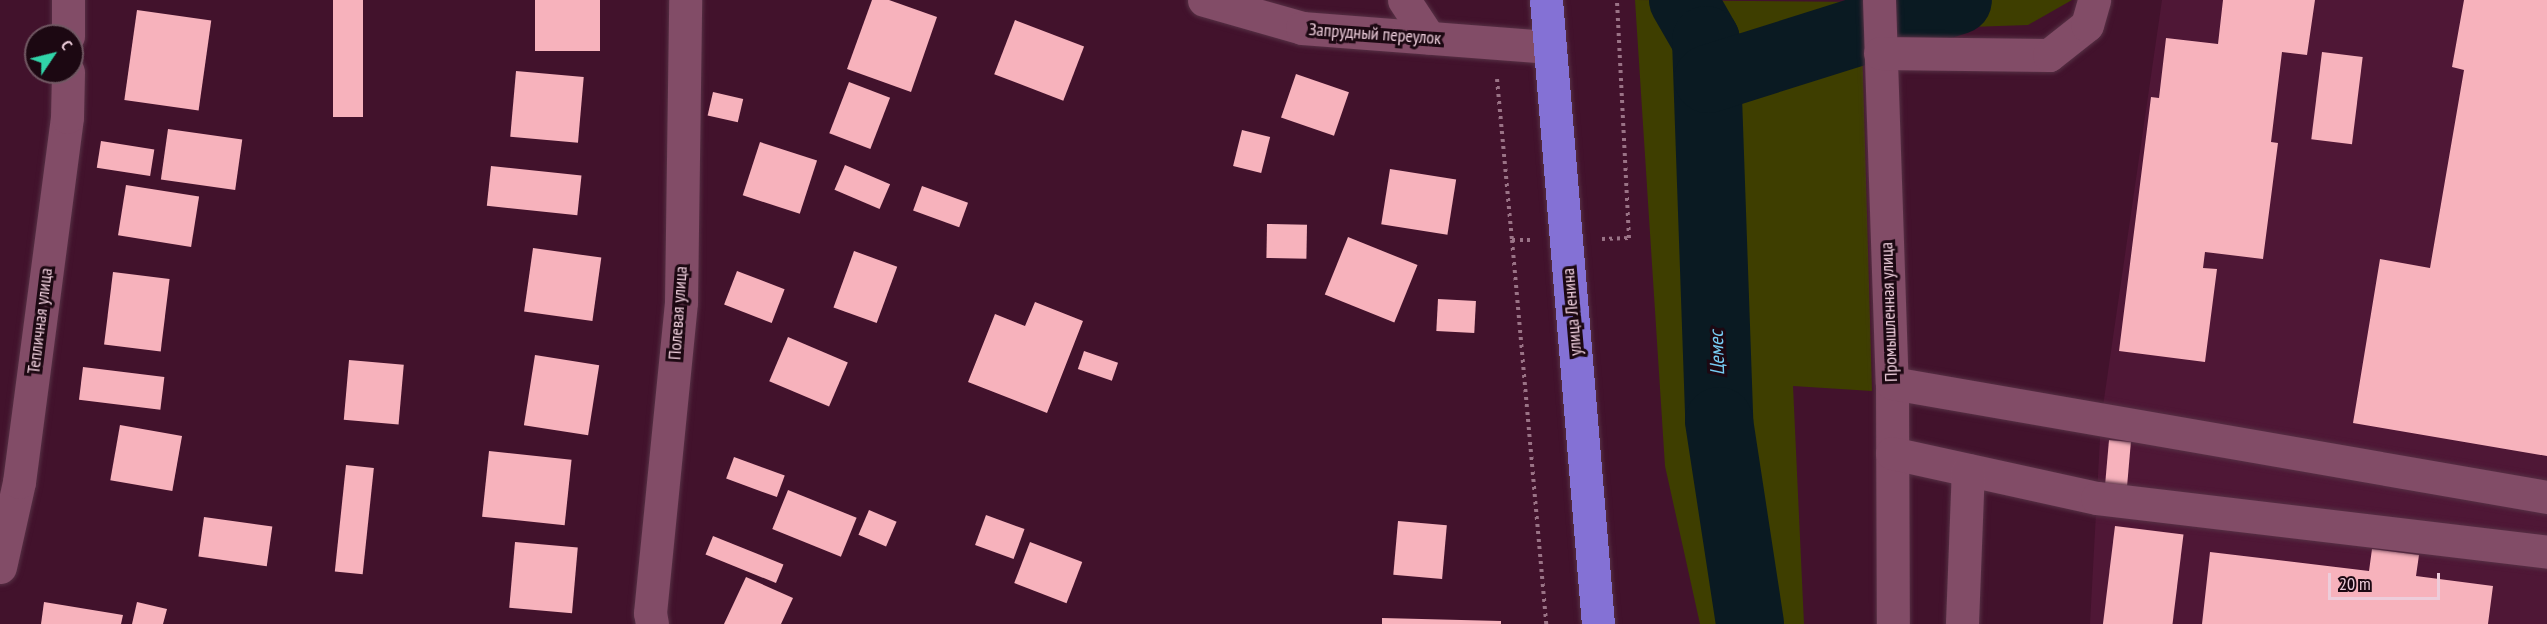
<!DOCTYPE html>
<html>
<head>
<meta charset="utf-8">
<style>
  body { margin:0 }
  #map { position:relative; width:2547px; height:624px; overflow:hidden; background:#42122c; font-family:"PT Sans Narrow",sans-serif }
  div>[style] { position:absolute }
  .built>* { inset:0; background:#4f1736 }
  .green>* { inset:0; background:#3e3e00 }
  .river>* { height:68px; margin:-34px; padding:0 34px; transform-origin:34px; border-radius:34px; background:#0a1a22 }
  .building>* { inset:0; background:#f7b2bc; transform-origin:0 0 }
  .path>* { height:4px; margin-top:-2px; transform-origin:0; background:repeating-linear-gradient(90deg,#9a7386 0 3px,transparent 0 7.5px) }
  .roads { filter:drop-shadow(0 0 2px #563145) drop-shadow(0 0 2px #563145) }
  .minor>* { height:33px; margin:-16.5px; padding:0 16.5px; transform-origin:16.5px; border-radius:16.5px; background:#824c67 }
  .highway>* { height:33px; margin:-16.5px; padding:0 16.5px; transform-origin:16.5px; border-radius:16.5px; background:#8471d5 }
  span { translate:-50% -50%; white-space:nowrap; text-align:center; line-height:1.15; -webkit-text-stroke:6px #1c0812; paint-order:stroke }
  .street-label { font-size:18px; color:#edcddb }
  .water-label { font-size:20px; color:#77ccf3; font-style:italic }
  .north { position:absolute; left:24px; top:24px; width:60px; height:60px; box-sizing:border-box; background:#1c0812; border:2px solid #705762; border-radius:50%; rotate:55deg; font-size:16px; font-weight:700; line-height:24px; text-align:center; color:#edcddb }
  .north::after { content:''; display:block; margin:auto; width:21px; height:27px; background:#31d4a9; clip-path:polygon(50% 0,100% 100%,50% 72%,0 100%) }
  .scale { position:absolute; left:2328px; top:573px; width:112px; height:27px; box-sizing:border-box; border:3px solid #edcddb; border-top:0; padding-left:8px; font-size:18px; line-height:21px; white-space:nowrap; color:#edcddb; -webkit-text-stroke:4px #1c0812; paint-order:stroke }
</style>
</head>
<body>
<div id="map">
  <div class="built">
    <i style="clip-path:polygon(2162px 0,2547px 0,2547px 624px,2090px 624px,2101px 420px)"></i>
  </div>
  <div class="green">
    <i style="clip-path:polygon(1635px 0,1861px 2px,1872px 391px,1793px 386px,1804px 624px,1700px 624px,1665px 466px)"></i>
    <i style="clip-path:polygon(1939px 0,2072px 0,2028px 25px,1941px 28px)"></i>
  </div>
  <div class="river">
    <i style="left:1683px;top:0;width:46px;rotate:60.1deg"></i>
    <i style="left:1706px;top:40px;width:381px;rotate:88deg"></i>
    <i style="left:1719px;top:421px;width:205px;rotate:81.3deg"></i>
    <i style="left:1708px;top:79px;width:262px;rotate:-17.5deg"></i>
  </div>
  <div class="building">
    <i style="left:333px;top:0;width:30px;height:117px"></i>
    <i style="left:535px;top:0;width:65px;height:51px"></i>
    <i style="clip-path:polygon(872px 0,889px 0,937px 17px,911px 92px,847px 69px)"></i>
    <i style="clip-path:polygon(2223px 0,2315px 0,2307px 55px,2282px 52px,2271px 142px,2278px 143px,2263px 259px,2205px 252px,2203px 268px,2217px 269px,2205px 362px,2119px 351px,2151px 97px,2159px 98px,2166px 38px,2218px 44px)"></i>
    <i style="clip-path:polygon(2464px 0,2547px 0,2547px 456px,2353px 423px,2380px 259px,2430px 268px,2464px 70px,2452px 67px)"></i>
    <i style="left:137px;top:10px;width:75px;height:91px;rotate:8deg"></i>
    <i style="left:1015px;top:20px;width:74px;height:58px;rotate:21deg"></i>
    <i style="left:2322px;top:52px;width:41px;height:88px;rotate:7deg"></i>
    <i style="left:516px;top:71px;width:68px;height:66px;rotate:5deg"></i>
    <i style="left:1296px;top:74px;width:56px;height:46px;rotate:19deg"></i>
    <i style="left:849px;top:82px;width:44px;height:55px;rotate:21deg"></i>
    <i style="left:713px;top:92px;width:31px;height:24px;rotate:13deg"></i>
    <i style="left:168px;top:129px;width:75px;height:51px;rotate:8deg"></i>
    <i style="left:1242px;top:130px;width:29px;height:37px;rotate:14deg"></i>
    <i style="left:101px;top:141px;width:54px;height:27px;rotate:9deg"></i>
    <i style="left:760px;top:142px;width:60px;height:56px;rotate:18deg"></i>
    <i style="left:845px;top:165px;width:49px;height:27px;rotate:23deg"></i>
    <i style="left:491px;top:166px;width:91px;height:40px;rotate:6deg"></i>
    <i style="left:1390px;top:169px;width:67px;height:56px;rotate:9deg"></i>
    <i style="left:126px;top:185px;width:74px;height:51px;rotate:9deg"></i>
    <i style="left:922px;top:186px;width:49px;height:26px;rotate:20deg"></i>
    <i style="left:1267px;top:224px;width:40px;height:34px;rotate:1deg"></i>
    <i style="left:1348px;top:237px;width:75px;height:62px;rotate:22deg"></i>
    <i style="left:533px;top:248px;width:69px;height:64px;rotate:8deg"></i>
    <i style="left:854px;top:251px;width:46px;height:60px;rotate:20deg"></i>
    <i style="left:737px;top:271px;width:51px;height:36px;rotate:21deg"></i>
    <i style="left:113px;top:272px;width:57px;height:73px;rotate:7deg"></i>
    <i style="left:1438px;top:299px;width:38px;height:32px;rotate:3deg"></i>
    <i style="clip-path:polygon(1035px 302px,1083px 321px,1047px 413px,968px 382px,995px 314px,1025px 326px)"></i>
    <i style="left:788px;top:337px;width:65px;height:48px;rotate:23deg"></i>
    <i style="left:1084px;top:351px;width:36px;height:19px;rotate:19deg"></i>
    <i style="left:535px;top:355px;width:65px;height:71px;rotate:9deg"></i>
    <i style="left:349px;top:360px;width:55px;height:60px;rotate:5deg"></i>
    <i style="left:83px;top:367px;width:82px;height:33px;rotate:7deg"></i>
    <i style="left:120px;top:425px;width:63px;height:56px;rotate:10deg"></i>
    <i style="left:2109px;top:440px;width:22px;height:45px;rotate:5deg"></i>
    <i style="left:489px;top:451px;width:83px;height:66px;rotate:6deg"></i>
    <i style="left:734px;top:457px;width:54px;height:23px;rotate:20deg"></i>
    <i style="left:346px;top:465px;width:28px;height:107px;rotate:6deg"></i>
    <i style="left:788px;top:490px;width:74px;height:42px;rotate:22deg"></i>
    <i style="left:869px;top:510px;width:30px;height:27px;rotate:23deg"></i>
    <i style="left:986px;top:515px;width:41px;height:32px;rotate:20deg"></i>
    <i style="left:204px;top:517px;width:69px;height:40px;rotate:8deg"></i>
    <i style="left:1398px;top:521px;width:49px;height:54px;rotate:5deg"></i>
    <i style="left:2115px;top:526px;width:69px;height:99px;rotate:7deg"></i>
    <i style="left:713px;top:536px;width:76px;height:20px;rotate:22deg"></i>
    <i style="left:515px;top:542px;width:63px;height:66px;rotate:5deg"></i>
    <i style="left:1030px;top:542px;width:56px;height:44px;rotate:21deg"></i>
    <i style="clip-path:polygon(2372px 549px,2419px 555px,2416px 576px,2493px 586px,2488px 624px,2202px 624px,2210px 552px,2369px 571px)"></i>
    <i style="clip-path:polygon(746px 577px,793px 598px,781px 624px,724px 624px)"></i>
    <i style="clip-path:polygon(44px 602px,123px 615px,121px 624px,41px 624px)"></i>
    <i style="clip-path:polygon(137px 602px,167px 609px,163px 624px,132px 624px)"></i>
    <i style="clip-path:polygon(1382px 618px,1501px 621px,1501px 624px,1382px 624px)"></i>
  </div>
  <div class="path">
    <i style="left:1497px;top:79px;width:162px;rotate:84.7deg"></i>
    <i style="left:1512px;top:240px;width:20px"></i>
    <i style="left:1602px;top:239px;width:27px;rotate:-2deg"></i>
    <i style="left:1629px;top:238px;width:238px;rotate:-92.9deg"></i>
    <i style="left:1512px;top:240px;width:386px;rotate:84.9deg"></i>
  </div>
  <div class="roads">
    <div class="minor">
      <i style="left:1204px;top:0;width:102px;rotate:15.9deg"></i>
      <i style="left:1302px;top:28px;width:249px;rotate:4.4deg"></i>
      <i style="left:1404px;top:0;width:45px;rotate:56.7deg"></i>
      <i style="left:1879px;top:0;width:383px;rotate:88.1deg"></i>
      <i style="left:1892px;top:383px;width:241px;rotate:89.8deg"></i>
      <i style="left:68px;top:36px;width:36px;rotate:-90deg"></i>
      <i style="left:1880px;top:53px;width:169px;rotate:0.7deg"></i>
      <i style="left:2049px;top:55px;width:48px;rotate:-38.3deg"></i>
      <i style="left:2087px;top:25px;width:26px;rotate:-74deg"></i>
      <i style="left:1892px;top:383px;width:665px;rotate:9.87deg"></i>
      <i style="left:1892px;top:453px;width:210px;rotate:12.4deg"></i>
      <i style="left:2097px;top:498px;width:453px;rotate:6.8deg"></i>
      <i style="left:0;top:567px;width:87px;rotate:-77.4deg"></i>
      <i style="left:19px;top:482px;width:368px;rotate:-82.5deg"></i>
      <i style="left:67px;top:117px;width:45px;rotate:-88.7deg"></i>
      <i style="left:1962px;top:623px;width:153px;rotate:-87.8deg"></i>
      <i style="left:652px;top:624px;width:11px;rotate:-100deg"></i>
      <i style="left:650px;top:613px;width:313px;rotate:-84.3deg"></i>
      <i style="left:681px;top:302px;width:302px;rotate:-89.2deg"></i>
    </div>
    <div class="highway">
      <i style="left:1546px;top:0;width:626px;rotate:85.24deg"></i>
    </div>
  </div>
  <div class="street-label">
    <span style="left:1375px;top:34px;rotate:4deg">Запрудный переулок</span>
    <span style="left:1572px;top:312px;rotate:-95deg">улица Ленина</span>
    <span style="left:1889px;top:312px;rotate:-92deg">Промышленная улица</span>
    <span style="left:678px;top:313px;rotate:-86deg">Полевая улица</span>
    <span style="left:40px;top:321px;rotate:-83deg">Тепличная улица</span>
  </div>
  <div class="water-label">
    <span style="left:1717px;top:353px;rotate:-92deg">Цемес</span>
  </div>
  <div class="north">С</div>
  <div class="scale">20 m</div>
</div>
</body>
</html>
